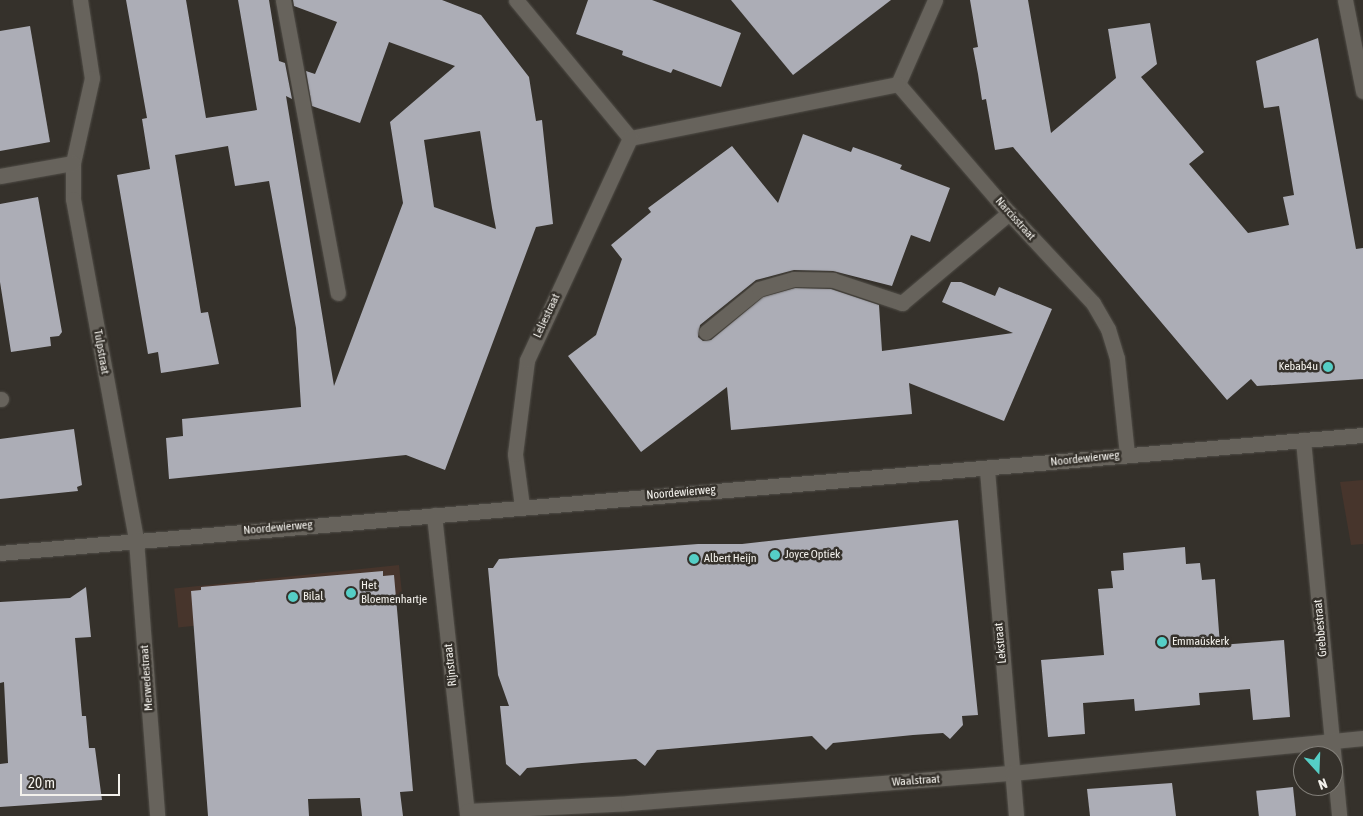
<!DOCTYPE html>
<html>
<head>
<meta charset="utf-8">
<style>
  body { margin:0 }
  #map { position:relative; width:1363px; height:816px; overflow:hidden; background:#35312b; font-family:"Asap Condensed",sans-serif }
  div>[style] { position:absolute }
  .commercial>* { inset:0; background:#47352c; transform-origin:0 0 }
  .building>* { inset:0; background:#acadb6; transform-origin:0 0 }
  .roads { filter:drop-shadow(0 0 1px #504d47) drop-shadow(0 0 1px #504d47) }
  .minor>* { height:15px; margin:-7.5px; padding:0 7.5px; transform-origin:7.5px; border-radius:7.5px; background:#67635c }
  .dots>* { width:14px; height:14px; translate:-50% -50%; box-sizing:border-box; border:2px solid #35312b; border-radius:50% }
  span { translate:-50% -50%; white-space:nowrap; text-align:center; line-height:1.15; -webkit-text-stroke:5px #35312b; paint-order:stroke }
  .street-label { font-size:12px; color:#f3f1ec }
  .poi-label { font-size:12px; color:#f3f1ec }
  .right { translate:-100% -50%; text-align:right }
  .left { translate:0 -50%; text-align:left }
  .north { position:absolute; left:1293px; top:746px; width:50px; height:50px; box-sizing:border-box; background:#35312b; border:1px solid #817e78; border-radius:50%; rotate:160deg; font-size:14px; font-weight:700; line-height:20px; text-align:center; color:#f3f1ec }
  .north::after { content:''; display:block; margin:auto; width:18px; height:22px; background:#55cec6; clip-path:polygon(50% 0,100% 100%,50% 72%,0 100%) }
  .scale { position:absolute; left:20px; top:774px; width:100px; height:22px; box-sizing:border-box; border:2px solid #f3f1ec; border-top:0; padding-left:6px; font-size:15px; line-height:18px; white-space:nowrap; color:#f3f1ec; -webkit-text-stroke:4px #35312b; paint-order:stroke }
</style>
</head>
<body>
<div id="map">
  <div class="commercial">
    <i style="clip-path:polygon(1363px 480px,1363px 544px,1351px 545px,1340px 482px)"></i>
    <i style="left:399px;top:565px;width:39px;height:226px;rotate:84deg"></i>
  </div>
  <div class="building">
    <i style="clip-path:polygon(evenodd,126px 0,186px 0,206px 118px,257px 110px,238px 0,269px 0,279px 61px,285px 63px,292px 99px,286px 96px,334px 386px,403px 203px,390px 122px,455px 66px,389px 42px,360px 123px,312px 106px,306px 71px,315px 74px,337px 22px,294px 6px,293px 0,442px 0,481px 15px,529px 77px,536px 121px,542px 120px,553px 224px,536px 227px,445px 470px,406px 455px,169px 479px,166px 438px,183px 436px,182px 419px,301px 407px,296px 328px,269px 181px,235px 186px,228px 146px,175px 155px,201px 313px,208px 312px,219px 364px,161px 373px,158px 352px,148px 354px,117px 175px,150px 169px,142px 119px,147px 118px,126px 0,480px 131px,492px 208px,496px 229px,434px 207px,424px 140px,480px 131px)"></i>
    <i style="clip-path:polygon(588px 0,652px 0,741px 33px,721px 87px,673px 69px,671px 73px,646px 64px,622px 55px,623px 51px,576px 34px)"></i>
    <i style="clip-path:polygon(731px 0,891px 0,793px 75px)"></i>
    <i style="clip-path:polygon(970px 0,1028px 0,1051px 133px,1116px 78px,1108px 29px,1150px 23px,1157px 64px,1141px 77px,1204px 152px,1189px 164px,1248px 233px,1289px 225px,1283px 197px,1294px 195px,1279px 106px,1264px 108px,1256px 61px,1318px 38px,1356px 249px,1363px 248px,1363px 379px,1257px 386px,1251px 379px,1227px 400px,1013px 147px,995px 150px,986px 99px,982px 100px,978px 74px,973px 48px,978px 47px)"></i>
    <i style="clip-path:polygon(30px 26px,50px 142px,0 151px,0 31px)"></i>
    <i style="clip-path:polygon(803px 134px,851px 152px,853px 147px,878px 156px,902px 165px,900px 169px,950px 188px,930px 242px,911px 235px,892px 286px,833px 271px,794px 270px,756px 280px,700px 325px,698px 337px,703px 341px,711px 340px,763px 297px,795px 288px,831px 289px,879px 305px,882px 351px,1013px 333px,942px 302px,951px 282px,961px 282px,995px 296px,999px 287px,1052px 309px,1004px 421px,909px 383px,912px 414px,731px 430px,727px 387px,641px 452px,568px 356px,596px 335px,622px 259px,611px 245px,651px 212px,648px 208px,732px 146px,778px 203px)"></i>
    <i style="clip-path:polygon(38px 197px,62px 332px,59px 336px,50px 337px,51px 346px,11px 352px,0 282px,0 204px)"></i>
    <i style="clip-path:polygon(74px 429px,82px 485px,77px 487px,78px 491px,0 499px,0 439px)"></i>
    <i style="clip-path:polygon(958px 520px,978px 715px,962px 716px,963px 725px,950px 739px,943px 733px,913px 735px,833px 743px,826px 750px,812px 736px,748px 742px,657px 750px,645px 766px,636px 759px,582px 763px,527px 768px,520px 776px,506px 764px,500px 706px,509px 706px,498px 675px,488px 568px,493px 568px,499px 559px,698px 544px,742px 544px)"></i>
    <i style="clip-path:polygon(1185px 547px,1186px 564px,1200px 563px,1202px 580px,1215px 579px,1220px 645px,1284px 640px,1290px 717px,1253px 720px,1250px 689px,1199px 693px,1200px 705px,1135px 711px,1134px 699px,1083px 703px,1085px 734px,1048px 737px,1041px 660px,1104px 655px,1098px 589px,1113px 588px,1111px 571px,1124px 570px,1123px 553px)"></i>
    <i style="clip-path:polygon(383px 571px,383px 576px,394px 575px,413px 791px,400px 792px,403px 816px,362px 816px,360px 798px,308px 799px,309px 816px,208px 816px,191px 591px,201px 590px,201px 587px)"></i>
    <i style="clip-path:polygon(86px 587px,91px 637px,75px 638px,82px 716px,86px 716px,89px 748px,95px 748px,102px 800px,0 807px,0 764px,8px 763px,4px 682px,0 683px,0 602px,70px 598px)"></i>
    <i style="clip-path:polygon(1172px 783px,1176px 816px,1090px 816px,1087px 789px)"></i>
    <i style="left:1293px;top:787px;width:29px;height:37px;rotate:84deg"></i>
  </div>
  <div class="roads">
    <div class="minor">
      <i style="left:80px;top:0;width:79px;rotate:81.3deg"></i>
      <i style="left:92px;top:78px;width:87px;rotate:102.6deg"></i>
      <i style="left:73px;top:163px;width:36px;rotate:90deg"></i>
      <i style="left:73px;top:199px;width:347px;rotate:79.5deg"></i>
      <i style="left:136px;top:540px;width:277px;rotate:85.6deg"></i>
      <i style="left:283px;top:0;width:298px;rotate:79.4deg"></i>
      <i style="left:516px;top:0;width:179px;rotate:50.4deg"></i>
      <i style="left:935px;top:0;width:92px;rotate:113.8deg"></i>
      <i style="left:898px;top:84px;width:170px;rotate:49.3deg"></i>
      <i style="left:1009px;top:213px;width:123px;rotate:47deg"></i>
      <i style="left:1093px;top:303px;width:30px;rotate:60deg"></i>
      <i style="left:1108px;top:329px;width:31px;rotate:73deg"></i>
      <i style="left:1117px;top:359px;width:96px;rotate:84deg"></i>
      <i style="left:1345px;top:0;width:93px;rotate:78.8deg"></i>
      <i style="left:630px;top:138px;width:273px;rotate:-11.4deg"></i>
      <i style="left:0;top:176px;width:74px;rotate:-10.1deg"></i>
      <i style="left:706px;top:332px;width:68px;rotate:-39.1deg"></i>
      <i style="left:759px;top:289px;width:36px;rotate:-16deg"></i>
      <i style="left:794px;top:279px;width:39px;rotate:1deg"></i>
      <i style="left:833px;top:280px;width:73px;rotate:18.4deg"></i>
      <i style="left:902px;top:303px;width:140px;rotate:-40.1deg"></i>
      <i style="left:0;top:399px;width:1px"></i>
      <i style="left:1303px;top:440px;width:378px;rotate:84.5deg"></i>
      <i style="left:987px;top:470px;width:347px;rotate:85.2deg"></i>
      <i style="left:522px;top:506px;width:52px;rotate:-97.7deg"></i>
      <i style="left:515px;top:454px;width:95px;rotate:-82.7deg"></i>
      <i style="left:527px;top:360px;width:245px;rotate:-65.1deg"></i>
      <i style="left:434px;top:515px;width:303px;rotate:83.7deg"></i>
      <i style="left:0;top:553px;width:1368px;rotate:-4.95deg"></i>
      <i style="left:467px;top:811px;width:161px;rotate:-2.8deg"></i>
      <i style="left:628px;top:803px;width:385px;rotate:-4.5deg"></i>
      <i style="left:1012px;top:773px;width:353px;rotate:-5.7deg"></i>
    </div>
  </div>
  <div class="dots">
    <i style="left:1328px;top:367px;background:#55cec6"></i>
    <i style="left:775px;top:555px;background:#55cec6"></i>
    <i style="left:694px;top:559px;background:#55cec6"></i>
    <i style="left:351px;top:593px;background:#55cec6"></i>
    <i style="left:293px;top:597px;background:#55cec6"></i>
    <i style="left:1162px;top:642px;background:#55cec6"></i>
  </div>
  <div class="street-label">
    <span style="left:1015px;top:219px;rotate:48deg">Narcisstraat</span>
    <span style="left:547px;top:316px;rotate:-65deg">Leliestraat</span>
    <span style="left:101px;top:352px;rotate:80deg">Tulpstraat</span>
    <span style="left:1085px;top:459px;rotate:-6deg">Noordewierweg</span>
    <span style="left:681px;top:493px;rotate:-5deg">Noordewierweg</span>
    <span style="left:278px;top:528px;rotate:-5deg">Noordewierweg</span>
    <span style="left:1321px;top:628px;rotate:-95deg">Grebbestraat</span>
    <span style="left:1001px;top:643px;rotate:-95deg">Lekstraat</span>
    <span style="left:451px;top:665px;rotate:-96deg">Rijnstraat</span>
    <span style="left:147px;top:678px;rotate:-94deg">Merwedestraat</span>
    <span style="left:916px;top:781px;rotate:-4deg">Waalstraat</span>
  </div>
  <div class="poi-label">
    <span class="right" style="left:1318px;top:367px">Kebab4u</span>
    <span class="left" style="left:785px;top:555px">Joyce Optiek</span>
    <span class="left" style="left:704px;top:559px">Albert Heijn</span>
    <span class="left" style="left:361px;top:593px">Het<br>Bloemenhartje</span>
    <span class="left" style="left:303px;top:597px">Bilal</span>
    <span class="left" style="left:1172px;top:642px">Emmaüskerk</span>
  </div>
  <div class="north">N</div>
  <div class="scale">20 m</div>
</div>
</body>
</html>
